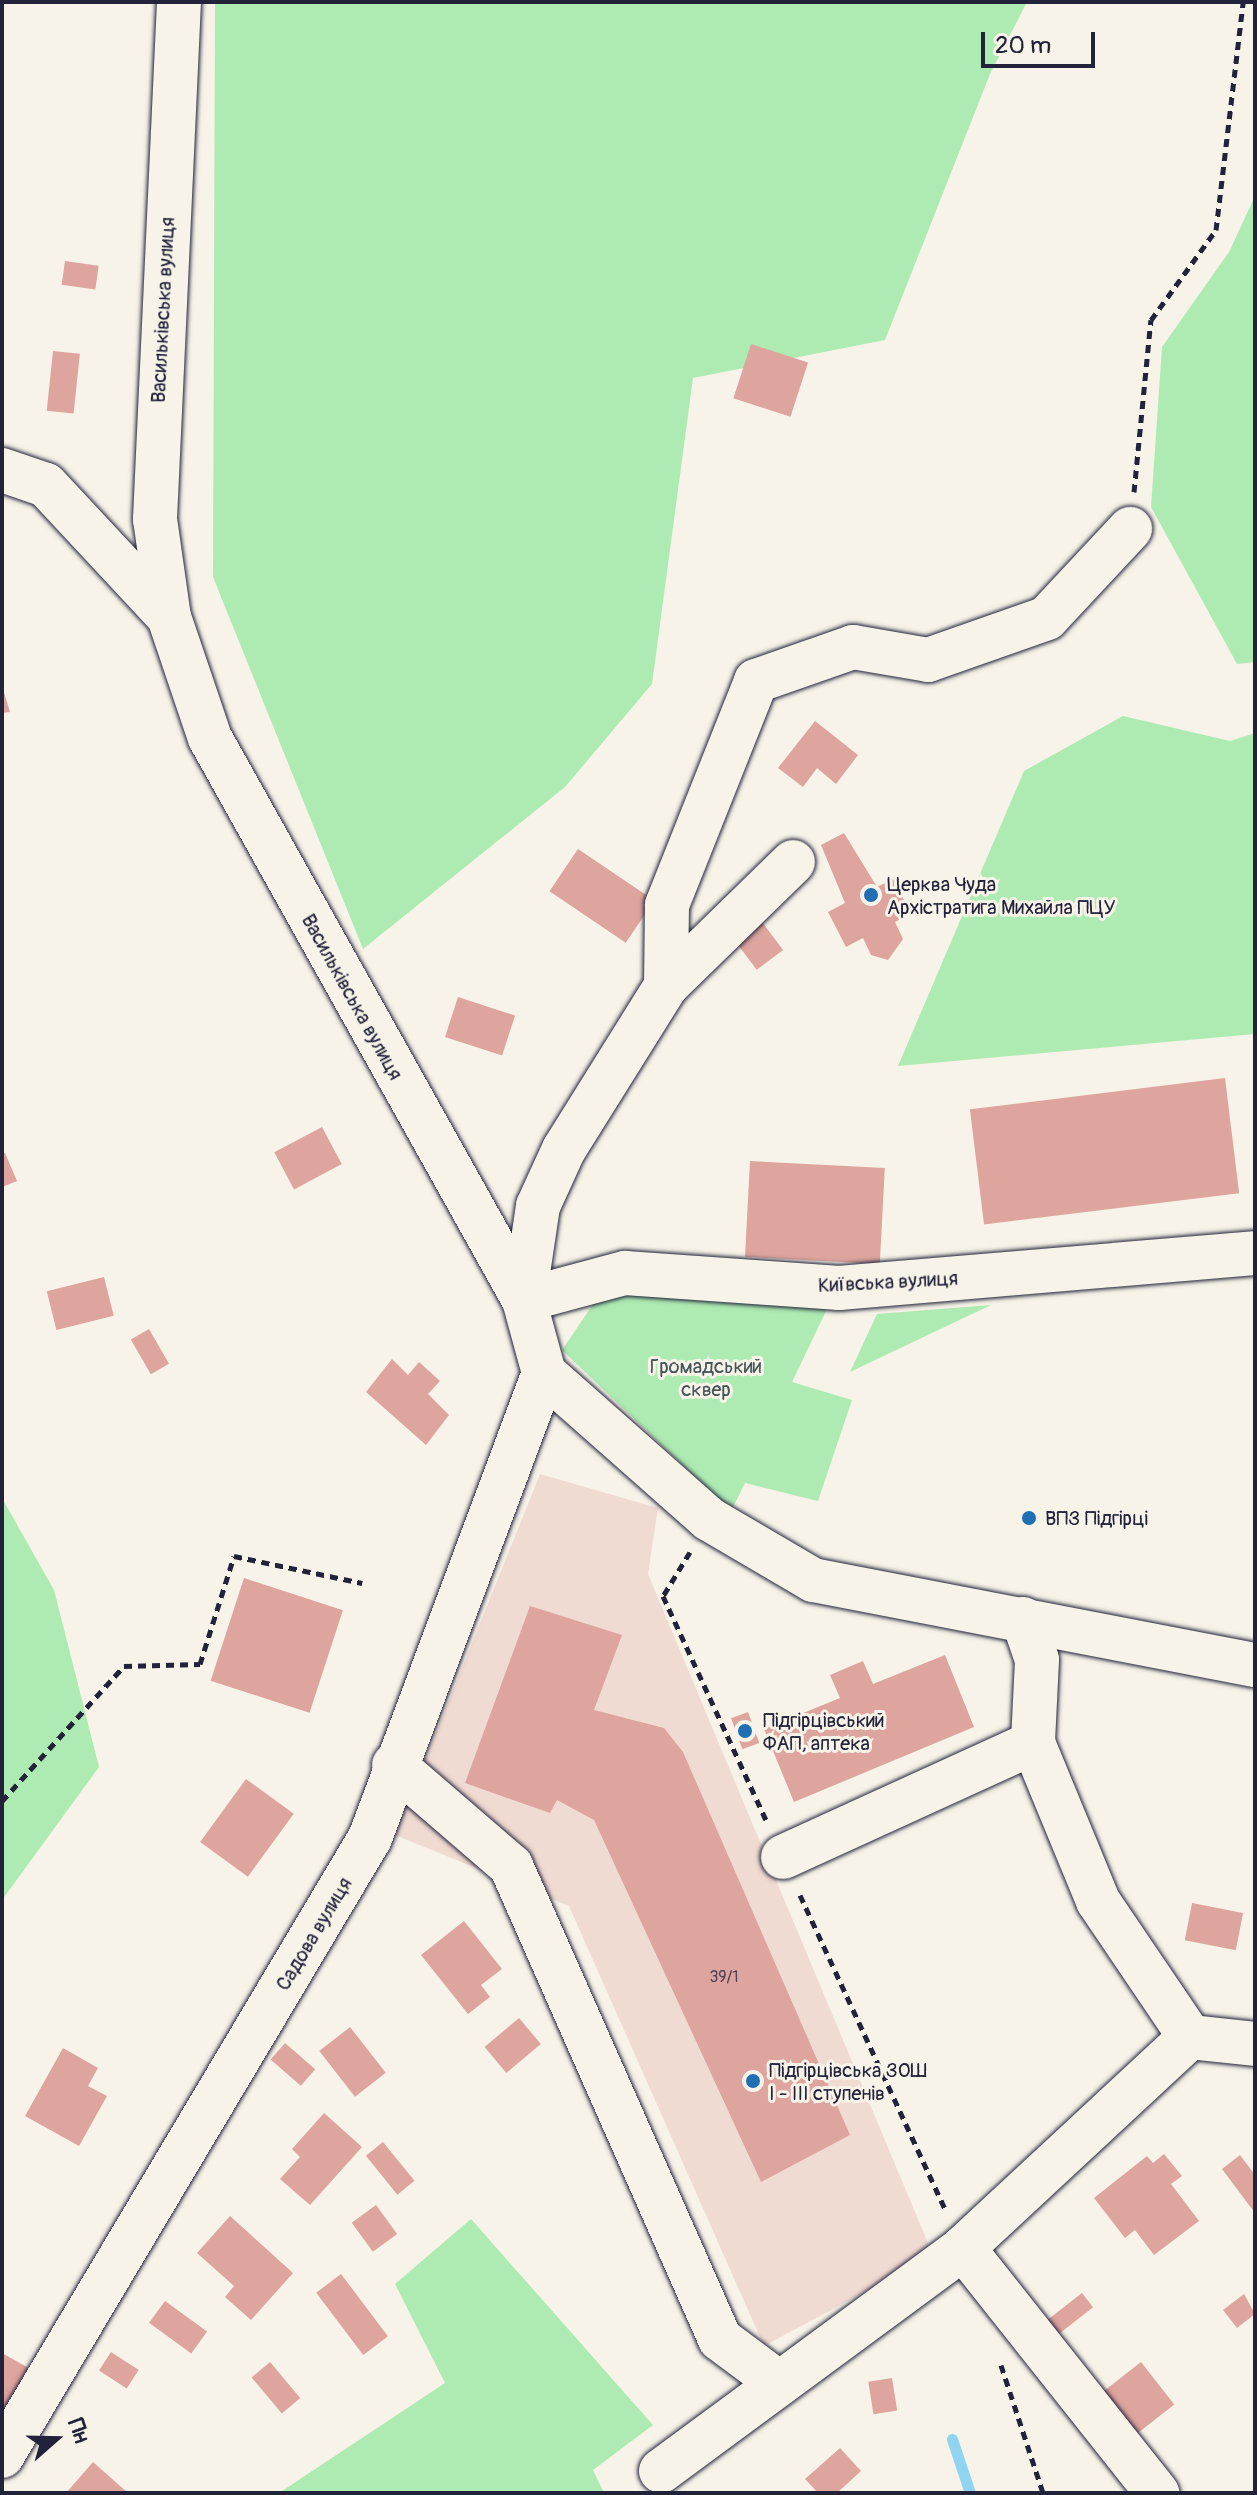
<!DOCTYPE html>
<html>
<head>
<meta charset="utf-8">
<style>
  body { margin:0 }
  #map { position:relative; width:1257px; height:2495px; overflow:hidden; background:#f7f3e8; font-family:Pangolin,sans-serif }
  div>[style] { position:absolute }
  .built>* { inset:0; background:#f0dbd2 }
  .green>* { inset:0; background:#adebb2 }
  .stream>* { height:11px; margin:-5.5px; padding:0 5.5px; transform-origin:5.5px; border-radius:5.5px; background:#8fd5f1 }
  .building>* { inset:0; background:#dea49e; transform-origin:0 0 }
  .path>* { height:5px; margin-top:-2.5px; transform-origin:0; background:repeating-linear-gradient(90deg,#22223b 0 8px,transparent 0 14px) }
  .roads { filter:drop-shadow(0 0 2px #22223b) drop-shadow(0 0 2px #22223b) }
  .minor>* { height:44px; margin:-22px; padding:0 22px; transform-origin:22px; border-radius:22px; background:#f7f3e8 }
  .dots>* { width:22px; height:22px; translate:-50% -50%; box-sizing:border-box; border:4px solid #f7f3e8; border-radius:50% }
  span { translate:-50% -50%; white-space:nowrap; text-align:center; line-height:1.15; -webkit-text-stroke:6px #f7f3e8; paint-order:stroke }
  .number-label { font-size:16px; color:#514254 }
  .number-label span { -webkit-text-stroke-width:0 }
  .street-label { font-size:20px; color:#22223b }
  .poi-label { font-size:20px; color:#22223b }
  .left { translate:0 -50%; text-align:left }
  .park-label { font-size:20px; color:#455459 }
  .frame { position:absolute; inset:0; border:4px solid #22223b; pointer-events:none }
  .north { position:absolute; left:16px; top:2399px; width:80px; height:80px; -webkit-text-stroke:6px #f7f3e8; paint-order:stroke; rotate:70deg; font-size:22px; font-weight:700; line-height:32px; text-align:center; color:#22223b }
  .north::after { content:''; display:block; margin:auto; width:28px; height:36px; background:#22223b; clip-path:polygon(50% 0,100% 100%,50% 72%,0 100%) }
  .scale { position:absolute; left:981px; top:32px; width:114px; height:36px; box-sizing:border-box; border:4px solid #22223b; border-top:0; padding-left:10px; font-size:24px; line-height:28px; white-space:nowrap; color:#22223b; -webkit-text-stroke:6px #f7f3e8; paint-order:stroke }
</style>
</head>
<body>
<div id="map">
  <div class="built">
    <i style="clip-path:polygon(540px 1474px,658px 1508px,648px 1574px,933px 2255px,764px 2346px,569px 1906px,395px 1835px)"></i>
  </div>
  <div class="green">
    <i style="clip-path:polygon(215px 2px,1027px 2px,990px 74px,885px 340px,693px 378px,652px 684px,565px 787px,363px 949px,213px 577px)"></i>
    <i style="clip-path:polygon(1255px 196px,1255px 662px,1237px 664px,1151px 507px,1162px 347px,1229px 252px)"></i>
    <i style="clip-path:polygon(1123px 716px,1230px 741px,1255px 733px,1255px 1034px,898px 1066px,1024px 771px)"></i>
    <i style="clip-path:polygon(602px 1291px,828px 1307px,792px 1382px,852px 1400px,818px 1501px,745px 1483px,731px 1511px,562px 1350px)"></i>
    <i style="clip-path:polygon(991px 1305px,850px 1372px,877px 1314px)"></i>
    <i style="clip-path:polygon(2px 1498px,54px 1590px,99px 1767px,2px 1900px)"></i>
    <i style="clip-path:polygon(471px 2219px,653px 2425px,593px 2470px,604px 2493px,279px 2493px,445px 2383px,395px 2284px)"></i>
  </div>
  <div class="stream">
    <i style="left:952px;top:2439px;width:57px;rotate:71.6deg"></i>
  </div>
  <div class="building">
    <i style="left:65px;top:261px;width:34px;height:24px;rotate:8deg"></i>
    <i style="left:751px;top:344px;width:60px;height:57px;rotate:18deg"></i>
    <i style="left:53px;top:351px;width:27px;height:60px;rotate:6deg"></i>
    <i style="clip-path:polygon(2px 686px,10px 712px,2px 713px)"></i>
    <i style="clip-path:polygon(815px 721px,858px 755px,836px 784px,817px 768px,803px 787px,778px 768px)"></i>
    <i style="clip-path:polygon(844px 833px,877px 887px,893px 879px,911px 914px,895px 922px,903px 939px,888px 960px,871px 955px,863px 938px,846px 947px,828px 912px,845px 903px,821px 845px)"></i>
    <i style="left:578px;top:849px;width:92px;height:51px;rotate:34deg"></i>
    <i style="left:762px;top:922px;width:35px;height:33px;rotate:53deg"></i>
    <i style="left:458px;top:997px;width:60px;height:42px;rotate:18deg"></i>
    <i style="left:1225px;top:1078px;width:116px;height:257px;rotate:83deg"></i>
    <i style="left:322px;top:1127px;width:42px;height:54px;rotate:62deg"></i>
    <i style="clip-path:polygon(5px 1153px,17px 1181px,2px 1187px,2px 1154px)"></i>
    <i style="left:750px;top:1161px;width:135px;height:96px;rotate:3deg"></i>
    <i style="left:104px;top:1277px;width:40px;height:59px;rotate:76deg"></i>
    <i style="left:149px;top:1329px;width:40px;height:21px;rotate:60deg"></i>
    <i style="clip-path:polygon(392px 1359px,408px 1375px,419px 1362px,440px 1381px,428px 1394px,449px 1415px,426px 1445px,366px 1392px)"></i>
    <i style="left:244px;top:1578px;width:104px;height:108px;rotate:18deg"></i>
    <i style="clip-path:polygon(530px 1606px,622px 1635px,594px 1710px,664px 1728px,683px 1752px,850px 2135px,761px 2182px,594px 1820px,557px 1800px,550px 1813px,465px 1783px)"></i>
    <i style="clip-path:polygon(945px 1655px,974px 1727px,794px 1802px,764px 1729px,840px 1698px,830px 1675px,863px 1661px,873px 1684px)"></i>
    <i style="left:748px;top:1712px;width:33px;height:18px;rotate:70deg"></i>
    <i style="left:246px;top:1779px;width:59px;height:78px;rotate:36deg"></i>
    <i style="left:1192px;top:1903px;width:52px;height:38px;rotate:11deg"></i>
    <i style="clip-path:polygon(464px 1921px,502px 1969px,481px 1985px,490px 1997px,468px 2014px,421px 1955px)"></i>
    <i style="left:519px;top:2018px;width:34px;height:45px;rotate:50deg"></i>
    <i style="left:350px;top:2027px;width:58px;height:39px;rotate:52deg"></i>
    <i style="left:285px;top:2043px;width:40px;height:22px;rotate:41deg"></i>
    <i style="clip-path:polygon(63px 2048px,98px 2068px,88px 2086px,107px 2096px,79px 2146px,25px 2116px)"></i>
    <i style="clip-path:polygon(324px 2113px,362px 2147px,310px 2205px,280px 2179px,300px 2157px,292px 2149px)"></i>
    <i style="left:383px;top:2142px;width:50px;height:22px;rotate:51deg"></i>
    <i style="clip-path:polygon(1164px 2154px,1182px 2176px,1171px 2184px,1199px 2221px,1154px 2255px,1135px 2230px,1125px 2238px,1094px 2198px,1147px 2156px,1153px 2163px)"></i>
    <i style="clip-path:polygon(1240px 2155px,1255px 2175px,1255px 2213px,1222px 2169px)"></i>
    <i style="left:376px;top:2205px;width:36px;height:30px;rotate:54deg"></i>
    <i style="clip-path:polygon(230px 2216px,293px 2273px,251px 2320px,225px 2297px,234px 2286px,197px 2253px)"></i>
    <i style="left:341px;top:2274px;width:78px;height:31px;rotate:53deg"></i>
    <i style="left:1082px;top:2293px;width:18px;height:50px;rotate:52deg"></i>
    <i style="clip-path:polygon(1244px 2294px,1255px 2314px,1237px 2328px,1223px 2310px)"></i>
    <i style="left:165px;top:2301px;width:52px;height:27px;rotate:36deg"></i>
    <i style="left:111px;top:2352px;width:33px;height:22px;rotate:33deg"></i>
    <i style="clip-path:polygon(2px 2353px,34px 2371px,2px 2429px)"></i>
    <i style="left:270px;top:2362px;width:47px;height:24px;rotate:50deg"></i>
    <i style="left:1141px;top:2362px;width:54px;height:49px;rotate:52deg"></i>
    <i style="left:892px;top:2378px;width:33px;height:24px;rotate:81deg"></i>
    <i style="clip-path:polygon(840px 2448px,861px 2471px,837px 2493px,818px 2493px,805px 2479px)"></i>
    <i style="clip-path:polygon(93px 2462px,128px 2493px,66px 2493px)"></i>
  </div>
  <div class="path">
    <i style="left:1134px;top:492px;width:173px;rotate:-84.4deg"></i>
    <i style="left:1151px;top:320px;width:111px;rotate:-54.2deg"></i>
    <i style="left:1216px;top:230px;width:230px;rotate:-83.2deg"></i>
    <i style="left:690px;top:1552px;width:52px;rotate:121.5deg"></i>
    <i style="left:663px;top:1596px;width:247px;rotate:65.3deg"></i>
    <i style="left:2px;top:1801px;width:182px;rotate:-47.9deg"></i>
    <i style="left:124px;top:1666px;width:76px;rotate:-1.5deg"></i>
    <i style="left:200px;top:1664px;width:113px;rotate:-72.5deg"></i>
    <i style="left:234px;top:1556px;width:131px;rotate:11.9deg"></i>
    <i style="left:800px;top:1895px;width:346px;rotate:65.2deg"></i>
    <i style="left:1001px;top:2365px;width:135px;rotate:71.8deg"></i>
  </div>
  <div class="roads">
    <div class="minor">
      <i style="left:179px;top:2px;width:518px;rotate:92.66deg"></i>
      <i style="left:155px;top:519px;width:99px;rotate:81.9deg"></i>
      <i style="left:169px;top:617px;width:128px;rotate:71.3deg"></i>
      <i style="left:210px;top:738px;width:644px;rotate:60.81deg"></i>
      <i style="left:524px;top:1300px;width:76px;rotate:74.7deg"></i>
      <i style="left:2px;top:470px;width:46px;rotate:18.8deg"></i>
      <i style="left:46px;top:485px;width:180px;rotate:47deg"></i>
      <i style="left:793px;top:862px;width:177px;rotate:135.7deg"></i>
      <i style="left:666px;top:986px;width:192px;rotate:122deg"></i>
      <i style="left:564px;top:1149px;width:63px;rotate:114.5deg"></i>
      <i style="left:538px;top:1206px;width:95px;rotate:98.5deg"></i>
      <i style="left:524px;top:1300px;width:105px;rotate:-15deg"></i>
      <i style="left:625px;top:1273px;width:215px;rotate:4deg"></i>
      <i style="left:839px;top:1288px;width:417px;rotate:-4.8deg"></i>
      <i style="left:666px;top:986px;width:81px;rotate:-89.3deg"></i>
      <i style="left:667px;top:905px;width:241px;rotate:-68.3deg"></i>
      <i style="left:756px;top:681px;width:103px;rotate:-19.3deg"></i>
      <i style="left:853px;top:647px;width:76px;rotate:9.8deg"></i>
      <i style="left:928px;top:660px;width:126px;rotate:-19.4deg"></i>
      <i style="left:1047px;top:618px;width:122px;rotate:-47deg"></i>
      <i style="left:544px;top:1373px;width:220px;rotate:41.5deg"></i>
      <i style="left:709px;top:1519px;width:121px;rotate:30.4deg"></i>
      <i style="left:813px;top:1580px;width:450px;rotate:10.9deg"></i>
      <i style="left:1023px;top:1619px;width:43px;rotate:71.1deg"></i>
      <i style="left:1037px;top:1660px;width:83px;rotate:92.8deg"></i>
      <i style="left:1033px;top:1743px;width:171px;rotate:67.6deg"></i>
      <i style="left:1098px;top:1901px;width:164px;rotate:55.9deg"></i>
      <i style="left:1190px;top:2037px;width:65px;rotate:6.1deg"></i>
      <i style="left:394px;top:1765px;width:155px;rotate:40.8deg"></i>
      <i style="left:511px;top:1866px;width:517px;rotate:66.16deg"></i>
      <i style="left:720px;top:2339px;width:74px;rotate:36.7deg"></i>
      <i style="left:783px;top:1857px;width:275px;rotate:-24.5deg"></i>
      <i style="left:963px;top:2248px;width:313px;rotate:51.6deg"></i>
      <i style="left:2px;top:2456px;width:719px;rotate:-59.23deg"></i>
      <i style="left:370px;top:1838px;width:496px;rotate:-69.5deg"></i>
      <i style="left:661px;top:2471px;width:375px;rotate:-36.4deg"></i>
      <i style="left:963px;top:2248px;width:310px;rotate:-42.9deg"></i>
    </div>
  </div>
  <div class="dots">
    <i style="left:871px;top:895px;background:#1f6fb2"></i>
    <i style="left:1029px;top:1518px;background:#1f6fb2"></i>
    <i style="left:745px;top:1731px;background:#1f6fb2"></i>
    <i style="left:753px;top:2081px;background:#1f6fb2"></i>
  </div>
  <div class="number-label">
    <span style="left:724px;top:1977px">39/1</span>
  </div>
  <div class="street-label">
    <span style="left:163px;top:310px;rotate:-87deg">Васильківська вулиця</span>
    <span style="left:352px;top:997px;rotate:61deg">Васильківська вулиця</span>
    <span style="left:888px;top:1282px;rotate:-3deg">Київська вулиця</span>
    <span style="left:314px;top:1934px;rotate:-59deg">Садова вулиця</span>
  </div>
  <div class="poi-label">
    <span class="left" style="left:887px;top:896px">Церква Чуда<br>Архістратига Михайла ПЦУ</span>
    <span class="left" style="left:1045px;top:1518px">ВПЗ Підгірці</span>
    <span class="left" style="left:763px;top:1732px">Підгірцівський<br>ФАП, аптека</span>
    <span class="left" style="left:769px;top:2082px">Підгірцівська ЗОШ<br>І - ІІІ ступенів</span>
  </div>
  <div class="park-label">
    <span style="left:706px;top:1378px">Громадський<br>сквер</span>
  </div>
  <div class="frame"></div>
  <div class="north">Пн</div>
  <div class="scale">20 m</div>
</div>
</body>
</html>
